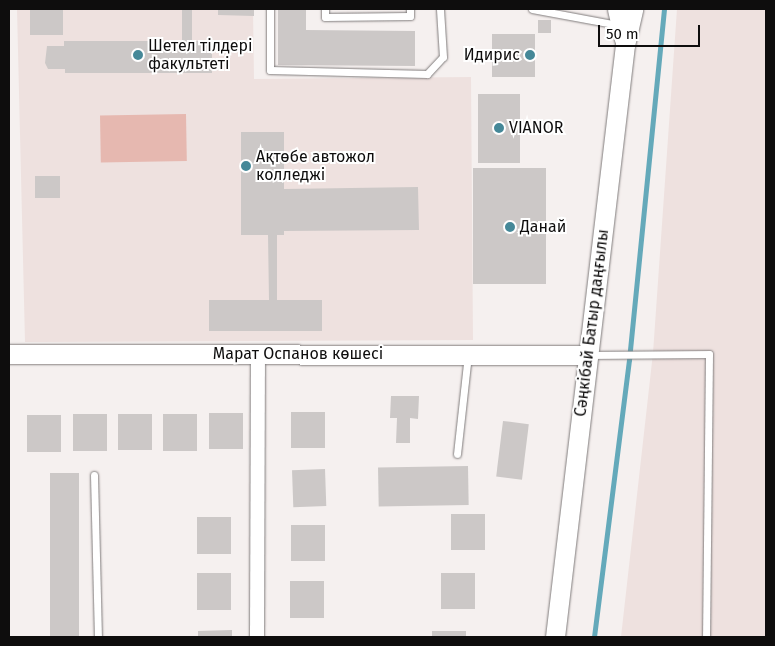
<!DOCTYPE html>
<html>
<head>
<meta charset="utf-8">
<style>
  body { margin:0 }
  #map { position:relative; width:775px; height:646px; overflow:hidden; background:#f5f0ef; font-family:"Fira Sans",sans-serif }
  div>[style] { position:absolute }
  .built>* { inset:0; background:#eee1df }
  .green>* { inset:0; background:#e6b8b0; transform-origin:0 0 }
  .stream>* { height:4.5px; margin:-2.25px; padding:0 2.25px; transform-origin:2.25px; border-radius:2.25px; background:#64a9ba }
  .building>* { inset:0; background:#ccc8c7; transform-origin:0 0 }
  .roads { filter:drop-shadow(0 0 1px #807c7c) drop-shadow(0 0 1px #807c7c) }
  .lane>* { height:7px; margin:-3.5px; padding:0 3.5px; transform-origin:3.5px; border-radius:3.5px; background:#fff }
  .street>* { height:14px; margin:-7px; padding:0 7px; transform-origin:7px; border-radius:7px; background:#fff }
  .secondary>* { height:19px; margin:-9.5px; padding:0 9.5px; transform-origin:9.5px; border-radius:9.5px; background:#fff }
  .dots>* { width:14px; height:14px; translate:-50% -50%; box-sizing:border-box; border:2px solid #fff; border-radius:50% }
  span { translate:-50% -50%; white-space:nowrap; text-align:center; line-height:1.15; -webkit-text-stroke:4px #fff; paint-order:stroke }
  .poi-label { font-size:16px; color:#0e0d0d }
  .left { translate:0 -50%; text-align:left }
  .right { translate:-100% -50%; text-align:right }
  .street-label { font-size:16px; color:#0e0d0d }
  .frame { position:absolute; inset:0; border:10px solid #0e0d0d; pointer-events:none }
  .scale { position:absolute; left:598px; top:25px; width:102px; height:22px; box-sizing:border-box; border:2px solid #0e0d0d; border-top:0; padding-left:6px; font-size:15px; line-height:18px; white-space:nowrap; color:#0e0d0d; -webkit-text-stroke:4px #fff; paint-order:stroke }
</style>
</head>
<body>
<div id="map">
  <div class="built">
    <i style="clip-path:polygon(17px 9px,253px 9px,254px 79px,471px 77px,473px 340px,25px 342px)"></i>
    <i style="clip-path:polygon(677px 9px,766px 9px,766px 637px,621px 637px,653px 353px)"></i>
  </div>
  <div class="green">
    <i style="left:186px;top:114px;width:47px;height:86px;rotate:89deg"></i>
  </div>
  <div class="stream">
    <i style="left:594px;top:637px;width:279px;rotate:-82.8deg"></i>
    <i style="left:629px;top:360px;width:353px;rotate:-84.3deg"></i>
  </div>
  <div class="building">
    <i style="left:30px;top:9px;width:33px;height:26px"></i>
    <i style="clip-path:polygon(182px 9px,192px 9px,192px 41px,212px 41px,212px 73px,65px 73px,65px 69px,48px 69px,45px 63px,47px 46px,64px 46px,64px 41px,182px 41px)"></i>
    <i style="clip-path:polygon(218px 9px,254px 9px,254px 16px,218px 15px)"></i>
    <i style="clip-path:polygon(278px 9px,306px 9px,306px 30px,415px 31px,415px 66px,278px 65px)"></i>
    <i style="left:538px;top:20px;width:13px;height:13px"></i>
    <i style="left:535px;top:34px;width:43px;height:43px;rotate:90deg"></i>
    <i style="left:478px;top:94px;width:42px;height:69px"></i>
    <i style="clip-path:polygon(241px 132px,284px 132px,284px 189px,418px 187px,419px 230px,284px 231px,284px 235px,277px 235px,277px 300px,322px 300px,322px 331px,209px 331px,209px 300px,269px 300px,268px 235px,241px 235px)"></i>
    <i style="left:546px;top:168px;width:116px;height:73px;rotate:90deg"></i>
    <i style="left:35px;top:176px;width:25px;height:22px"></i>
    <i style="clip-path:polygon(391px 396px,419px 396px,418px 419px,410px 418px,410px 443px,396px 443px,397px 418px,390px 418px)"></i>
    <i style="left:291px;top:412px;width:34px;height:36px"></i>
    <i style="left:209px;top:413px;width:34px;height:36px"></i>
    <i style="left:73px;top:414px;width:34px;height:37px"></i>
    <i style="left:118px;top:414px;width:34px;height:36px"></i>
    <i style="left:163px;top:414px;width:34px;height:37px"></i>
    <i style="left:27px;top:415px;width:34px;height:37px"></i>
    <i style="left:503px;top:421px;width:26px;height:56px;rotate:7deg"></i>
    <i style="left:468px;top:466px;width:39px;height:90px;rotate:89deg"></i>
    <i style="left:325px;top:469px;width:37px;height:33px;rotate:88deg"></i>
    <i style="left:50px;top:473px;width:29px;height:164px"></i>
    <i style="left:451px;top:514px;width:34px;height:36px"></i>
    <i style="left:197px;top:517px;width:34px;height:37px"></i>
    <i style="left:291px;top:525px;width:34px;height:36px"></i>
    <i style="left:231px;top:573px;width:37px;height:34px;rotate:90deg"></i>
    <i style="left:441px;top:573px;width:34px;height:36px"></i>
    <i style="left:324px;top:581px;width:37px;height:34px;rotate:90deg"></i>
    <i style="clip-path:polygon(232px 630px,232px 637px,198px 637px,198px 631px)"></i>
    <i style="left:432px;top:631px;width:34px;height:6px"></i>
  </div>
  <div class="roads">
    <div class="lane">
      <i style="left:270px;top:9px;width:61px;rotate:90deg"></i>
      <i style="left:270px;top:70px;width:157px;rotate:1.5deg"></i>
      <i style="left:427px;top:74px;width:23px;rotate:-47deg"></i>
      <i style="left:443px;top:57px;width:48px;rotate:-93.6deg"></i>
      <i style="left:325px;top:9px;width:8px;rotate:90deg"></i>
      <i style="left:325px;top:17px;width:85px;rotate:-0.7deg"></i>
      <i style="left:410px;top:16px;width:7px;rotate:-90deg"></i>
      <i style="left:532px;top:9px;width:87px;rotate:10.5deg"></i>
      <i style="left:590px;top:355px;width:119px;rotate:-0.5deg"></i>
      <i style="left:709px;top:354px;width:283px;rotate:90.6deg"></i>
      <i style="left:457px;top:454px;width:100px;rotate:-83.7deg"></i>
      <i style="left:94px;top:475px;width:162px;rotate:88.6deg"></i>
    </div>
    <div class="street">
      <i style="left:257px;top:637px;width:283px;rotate:-89.8deg"></i>
    </div>
    <div class="secondary">
      <i style="left:617px;top:9px;width:31px;rotate:77deg"></i>
      <i style="left:9px;top:354px;width:579px;rotate:0.1deg"></i>
      <i style="left:555px;top:637px;width:596px;rotate:-83.26deg"></i>
      <i style="left:625px;top:45px;width:37px;rotate:-77deg"></i>
    </div>
  </div>
  <div class="dots">
    <i style="left:138px;top:55px;background:#458898"></i>
    <i style="left:530px;top:55px;background:#458898"></i>
    <i style="left:499px;top:128px;background:#458898"></i>
    <i style="left:246px;top:166px;background:#458898"></i>
    <i style="left:510px;top:227px;background:#458898"></i>
  </div>
  <div class="poi-label">
    <span class="left" style="left:148px;top:55px">Шетел тілдері<br>факультеті</span>
    <span class="right" style="left:520px;top:55px">Идирис</span>
    <span class="left" style="left:509px;top:128px">VIANOR</span>
    <span class="left" style="left:256px;top:166px">Ақтөбе автожол<br>колледжі</span>
    <span class="left" style="left:520px;top:227px">Данай</span>
  </div>
  <div class="street-label">
    <span style="left:592px;top:323px;rotate:-83deg">Сәңкібай Батыр даңғылы</span>
    <span style="left:298px;top:354px">Марат Оспанов көшесі</span>
  </div>
  <div class="frame"></div>
  <div class="scale">50 m</div>
</div>
</body>
</html>
